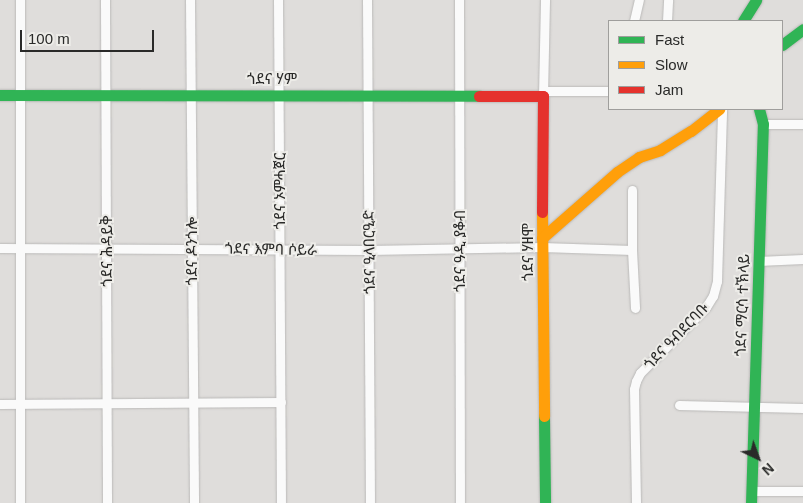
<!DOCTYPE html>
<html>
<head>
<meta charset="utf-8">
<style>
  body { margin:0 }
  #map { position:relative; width:803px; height:503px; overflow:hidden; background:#dfdddb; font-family:Helvetica,"Noto Sans Ethiopic",sans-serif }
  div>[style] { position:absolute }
  .roads { filter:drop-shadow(0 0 1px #bab9b8) drop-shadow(0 0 1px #bab9b8) }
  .street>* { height:9px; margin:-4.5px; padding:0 4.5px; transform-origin:4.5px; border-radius:4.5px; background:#fafafa }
  .fast>* { height:11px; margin:-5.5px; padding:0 5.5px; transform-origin:5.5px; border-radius:5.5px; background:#30b455 }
  .slow>* { height:11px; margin:-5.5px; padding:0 5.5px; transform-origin:5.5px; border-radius:5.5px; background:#ff9f0a }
  .jam>* { height:11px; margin:-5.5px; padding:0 5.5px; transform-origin:5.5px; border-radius:5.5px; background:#e5322d }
  span { translate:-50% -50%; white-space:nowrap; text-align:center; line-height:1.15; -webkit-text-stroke:4px #edece8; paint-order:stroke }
  .street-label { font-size:15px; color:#2a2a29 }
  .legend { position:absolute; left:608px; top:20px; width:175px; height:90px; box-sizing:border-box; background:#edece8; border:1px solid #9f9e9c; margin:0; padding:6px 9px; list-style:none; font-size:15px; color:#2a2a29 }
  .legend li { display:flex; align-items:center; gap:10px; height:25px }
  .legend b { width:25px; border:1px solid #9f9e9c }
  .north { position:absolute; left:733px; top:433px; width:50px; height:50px; -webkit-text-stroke:4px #edece8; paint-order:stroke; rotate:138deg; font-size:14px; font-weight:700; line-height:20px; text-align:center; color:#2a2a29 }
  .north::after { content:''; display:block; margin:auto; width:18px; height:22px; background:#2a2a29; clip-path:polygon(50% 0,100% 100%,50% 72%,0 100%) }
  .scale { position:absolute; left:20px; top:30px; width:134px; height:22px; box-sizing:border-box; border:2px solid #2a2a29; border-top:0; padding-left:6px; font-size:15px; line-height:18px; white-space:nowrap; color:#2a2a29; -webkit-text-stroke:4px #edece8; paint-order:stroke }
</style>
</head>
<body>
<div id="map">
  <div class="roads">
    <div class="street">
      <i style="left:105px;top:0;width:503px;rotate:89.77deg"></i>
      <i style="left:190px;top:0;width:503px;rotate:89.54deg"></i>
      <i style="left:278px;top:0;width:503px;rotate:89.66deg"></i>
      <i style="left:367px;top:0;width:503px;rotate:89.66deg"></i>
      <i style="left:459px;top:0;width:503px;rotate:89.89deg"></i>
      <i style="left:634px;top:21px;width:22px;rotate:-77deg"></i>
      <i style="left:667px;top:21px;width:21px;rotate:-87deg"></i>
      <i style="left:544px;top:91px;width:65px"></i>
      <i style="left:543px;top:96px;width:96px;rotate:-88.8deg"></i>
      <i style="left:763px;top:124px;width:40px"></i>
      <i style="left:632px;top:190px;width:60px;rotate:90deg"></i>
      <i style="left:632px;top:250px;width:58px;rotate:87deg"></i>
      <i style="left:0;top:248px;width:369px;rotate:0.3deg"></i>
      <i style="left:369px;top:250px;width:173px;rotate:-1deg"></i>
      <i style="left:542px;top:247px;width:90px;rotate:1.9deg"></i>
      <i style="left:758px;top:261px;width:45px;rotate:-2.5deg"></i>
      <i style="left:0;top:404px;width:281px;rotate:-0.4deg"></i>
      <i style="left:679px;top:405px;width:124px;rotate:1.4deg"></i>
      <i style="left:752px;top:491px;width:51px"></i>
      <i style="left:20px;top:503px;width:503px;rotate:-90deg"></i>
      <i style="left:636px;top:503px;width:114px;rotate:-91deg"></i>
      <i style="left:634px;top:389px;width:8px;rotate:-76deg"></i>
      <i style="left:636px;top:381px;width:9px;rotate:-63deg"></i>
      <i style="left:640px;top:373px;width:93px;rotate:-45deg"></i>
      <i style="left:706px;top:307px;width:13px;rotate:-58deg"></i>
      <i style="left:713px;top:296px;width:16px;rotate:-75deg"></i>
      <i style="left:717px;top:281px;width:172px;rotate:-88.3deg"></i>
    </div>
    <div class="fast">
      <i style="left:743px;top:21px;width:25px;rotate:-58deg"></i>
      <i style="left:782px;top:45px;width:26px;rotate:-37deg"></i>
      <i style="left:0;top:95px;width:479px;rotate:0.1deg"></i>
      <i style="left:544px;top:416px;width:87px;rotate:89.3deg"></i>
      <i style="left:751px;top:503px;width:379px;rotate:-88.2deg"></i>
      <i style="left:763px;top:124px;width:16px;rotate:-105deg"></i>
    </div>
    <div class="slow">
      <i style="left:542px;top:212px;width:204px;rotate:89.4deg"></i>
      <i style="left:542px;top:238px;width:100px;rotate:-41.3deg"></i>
      <i style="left:617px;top:172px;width:27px;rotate:-34deg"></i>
      <i style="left:639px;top:157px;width:22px;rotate:-18deg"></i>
      <i style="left:660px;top:150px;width:36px;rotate:-32deg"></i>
      <i style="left:691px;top:131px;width:36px;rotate:-38deg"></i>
    </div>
    <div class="jam">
      <i style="left:479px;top:96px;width:64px"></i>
      <i style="left:543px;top:96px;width:116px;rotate:90.5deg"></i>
    </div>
  </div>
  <div class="street-label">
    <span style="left:272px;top:79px">ጎደና ሃም</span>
    <span style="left:280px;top:191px;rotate:-90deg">ጎደና ኦምሓጀር</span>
    <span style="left:271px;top:249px;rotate:1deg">ጎደና እምባ ሶይራ</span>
    <span style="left:107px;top:251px;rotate:-90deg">ጎደና ሕዳይቅ</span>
    <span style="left:192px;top:251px;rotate:-90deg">ጎደና ዶንጎሎ</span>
    <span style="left:460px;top:251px;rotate:-90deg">ጎደና ዓዲ ያቆብ</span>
    <span style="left:369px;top:252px;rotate:-91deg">ጎደና ዒላበርዒድ</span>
    <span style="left:528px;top:252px;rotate:-90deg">ጎደና ሃዘሞ</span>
    <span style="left:742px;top:305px;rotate:-88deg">ጎደና ማርሳ ተኽላይ</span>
    <span style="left:676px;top:336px;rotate:-46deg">ጎደና ዓብደርባቡ</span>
  </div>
  <ul class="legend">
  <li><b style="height:6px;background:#30b455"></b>Fast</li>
  <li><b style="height:6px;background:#ff9f0a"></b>Slow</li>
  <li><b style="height:6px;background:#e5322d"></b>Jam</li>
  </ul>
  <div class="north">N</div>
  <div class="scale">100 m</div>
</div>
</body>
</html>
